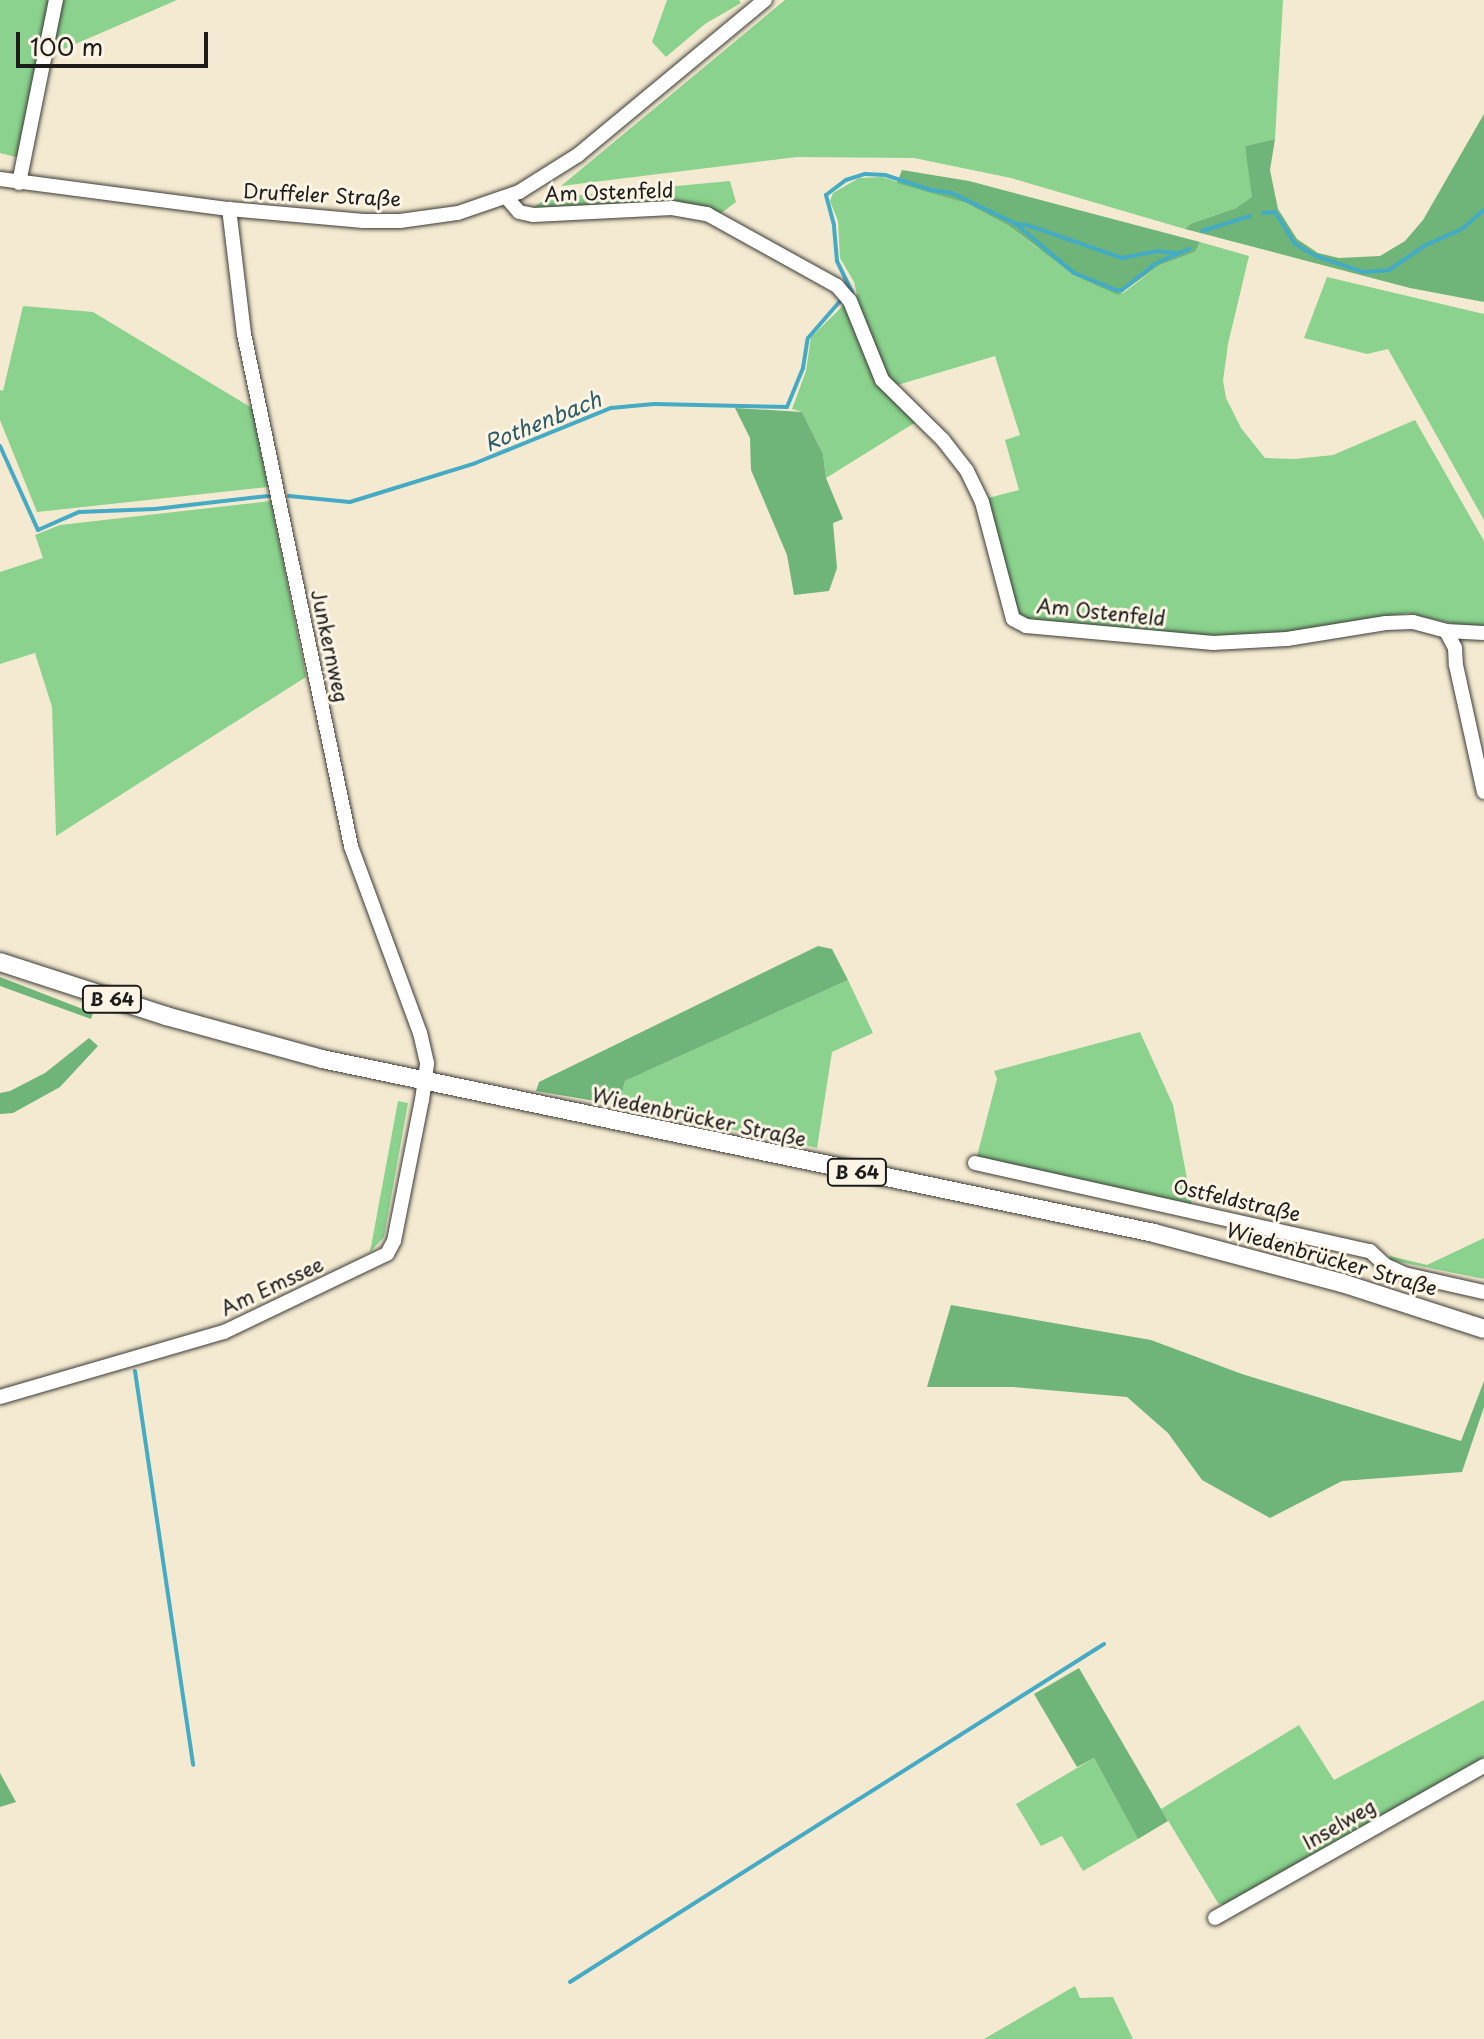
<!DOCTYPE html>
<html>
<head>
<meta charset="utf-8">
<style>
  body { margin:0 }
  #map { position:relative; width:1484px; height:2039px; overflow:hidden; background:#f4ead1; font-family:"Playpen Sans",sans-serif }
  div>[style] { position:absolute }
  .green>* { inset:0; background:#8ad28d }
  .forest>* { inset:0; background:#6fb478 }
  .stream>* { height:4px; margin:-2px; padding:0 2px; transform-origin:2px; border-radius:2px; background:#45abc5 }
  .roads { filter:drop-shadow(0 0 2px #3c3b37) drop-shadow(0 0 2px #3c3b37) }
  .minor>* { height:14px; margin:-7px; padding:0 7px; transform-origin:7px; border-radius:7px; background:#fff }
  .major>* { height:18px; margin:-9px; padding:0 9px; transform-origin:9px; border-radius:9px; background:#fff }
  span { translate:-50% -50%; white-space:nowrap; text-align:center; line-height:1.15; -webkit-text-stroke:6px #fcf5e5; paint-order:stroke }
  .shield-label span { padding:2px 6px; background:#fcf5e5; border:2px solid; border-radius:6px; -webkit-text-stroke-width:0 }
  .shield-label { font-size:18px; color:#1c1c1c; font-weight:700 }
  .street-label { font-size:20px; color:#1c1c1c }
  .water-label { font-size:22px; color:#2e5c68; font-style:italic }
  .scale { position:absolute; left:16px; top:32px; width:192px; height:36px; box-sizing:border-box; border:4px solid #1c1c1c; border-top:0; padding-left:10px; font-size:24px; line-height:28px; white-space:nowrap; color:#1c1c1c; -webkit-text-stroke:6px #fcf5e5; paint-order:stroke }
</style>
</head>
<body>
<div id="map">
  <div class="green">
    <i style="clip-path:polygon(0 0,52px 0,20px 158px,0 153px)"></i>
    <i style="clip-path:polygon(61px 0,177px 0,50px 55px)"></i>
    <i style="clip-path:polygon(667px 0,739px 0,741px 3px,705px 24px,666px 57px,652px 42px)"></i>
    <i style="clip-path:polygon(785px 0,1283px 0,1275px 139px,1245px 146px,1253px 197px,1236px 208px,1190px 224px,1185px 229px,1011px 178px,914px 158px,797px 157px,561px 186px)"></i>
    <i style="clip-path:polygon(882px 177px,966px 203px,1009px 226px,1036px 247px,1123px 293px,1160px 265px,1195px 252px,1200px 242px,1249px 256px,1228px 344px,1223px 381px,1226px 398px,1241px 428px,1265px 458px,1295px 459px,1333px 455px,1415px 420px,1484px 541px,1484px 627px,1471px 628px,1407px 613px,1285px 633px,1194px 636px,1031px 621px,1019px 614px,984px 499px,1019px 490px,1005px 440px,1020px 435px,995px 356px,894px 386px,884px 374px,854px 298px,857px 294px,854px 282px,840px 258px,838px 221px,830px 201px,833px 193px,859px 178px)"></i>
    <i style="clip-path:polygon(730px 181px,736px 202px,720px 214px,535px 211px,535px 206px,548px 198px)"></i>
    <i style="clip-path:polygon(1327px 277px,1484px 314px,1484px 520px,1388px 349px,1367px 354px,1304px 338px)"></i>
    <i style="clip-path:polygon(846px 303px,916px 422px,826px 478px,823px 454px,802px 412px,792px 409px,806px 371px,811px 337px)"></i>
    <i style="clip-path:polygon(23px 306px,93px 312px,252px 408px,268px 487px,37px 512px,0 420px,0 390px,3px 391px)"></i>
    <i style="clip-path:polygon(271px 501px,306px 677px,56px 836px,52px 707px,35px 653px,0 664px,0 572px,43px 558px,35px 535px,60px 525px)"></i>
    <i style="clip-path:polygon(848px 980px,873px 1033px,832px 1052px,817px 1148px,619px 1105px,625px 1081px)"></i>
    <i style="clip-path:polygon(1140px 1032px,1173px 1105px,1192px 1205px,976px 1160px,997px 1079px,994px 1071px)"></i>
    <i style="clip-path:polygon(398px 1101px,408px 1103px,384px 1237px,370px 1252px)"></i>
    <i style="clip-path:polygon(1484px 1238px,1484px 1279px,1390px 1260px,1390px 1256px,1427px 1265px)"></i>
    <i style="clip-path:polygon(1484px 1700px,1484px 1757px,1225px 1905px,1218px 1903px,1161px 1809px,1299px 1725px,1334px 1780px)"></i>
    <i style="clip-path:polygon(1094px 1758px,1138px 1839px,1083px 1871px,1062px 1836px,1041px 1846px,1016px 1804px)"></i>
    <i style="clip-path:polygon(1075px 1986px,1080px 1998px,1113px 1997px,1133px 2039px,984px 2039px)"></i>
  </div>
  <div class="forest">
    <i style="clip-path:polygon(1484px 114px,1484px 302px,1410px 288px,1185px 229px,1190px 224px,1236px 208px,1252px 197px,1245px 146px,1275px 139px,1270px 170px,1278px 209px,1297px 239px,1318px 253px,1339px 258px,1380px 256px,1405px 241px,1423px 220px)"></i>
    <i style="clip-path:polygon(902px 170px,969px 181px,1200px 242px,1195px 252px,1160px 265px,1118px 295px,1074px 275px,1009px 226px,966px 203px,897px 183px)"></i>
    <i style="clip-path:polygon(735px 408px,802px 412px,823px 454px,826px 478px,843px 519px,833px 523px,837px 568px,829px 591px,794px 595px,787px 555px,751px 470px,750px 438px)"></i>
    <i style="clip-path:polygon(818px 946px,832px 949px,848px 980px,625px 1081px,619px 1105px,536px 1091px,539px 1082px)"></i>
    <i style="clip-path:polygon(0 977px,93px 1013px,91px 1019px,0 986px)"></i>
    <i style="clip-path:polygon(89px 1038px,98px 1046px,60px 1087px,13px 1113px,0 1114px,0 1093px,10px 1091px,45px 1073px)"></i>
    <i style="clip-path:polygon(951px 1305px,1151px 1340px,1242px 1374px,1461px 1441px,1484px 1381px,1484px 1407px,1462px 1472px,1342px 1481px,1270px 1518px,1202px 1480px,1168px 1433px,1127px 1397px,1013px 1387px,927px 1387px)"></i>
    <i style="clip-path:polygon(1079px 1668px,1168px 1821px,1138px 1839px,1094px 1758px,1077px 1767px,1034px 1694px)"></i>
    <i style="clip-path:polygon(0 1773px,16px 1802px,0 1807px)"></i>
  </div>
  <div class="stream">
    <i style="left:1263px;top:213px;width:12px;rotate:-5deg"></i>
    <i style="left:1275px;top:212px;width:36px;rotate:58deg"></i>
    <i style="left:1294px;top:243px;width:26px;rotate:31deg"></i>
    <i style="left:1316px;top:256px;width:50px;rotate:18.8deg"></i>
    <i style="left:1363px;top:272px;width:26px;rotate:-4deg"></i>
    <i style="left:1389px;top:270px;width:42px;rotate:-34.4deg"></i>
    <i style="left:1424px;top:246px;width:42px;rotate:-24.1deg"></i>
    <i style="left:1462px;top:229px;width:29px;rotate:-41deg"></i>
    <i style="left:1016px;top:224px;width:11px;rotate:5deg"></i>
    <i style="left:1027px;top:225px;width:101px;rotate:19.2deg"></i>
    <i style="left:1122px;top:258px;width:36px;rotate:-11deg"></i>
    <i style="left:1157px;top:251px;width:19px;rotate:6deg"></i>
    <i style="left:1202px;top:231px;width:50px;rotate:-17.4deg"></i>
    <i style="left:852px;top:292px;width:34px;rotate:-116deg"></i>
    <i style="left:837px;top:261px;width:36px;rotate:-95deg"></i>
    <i style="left:834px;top:225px;width:31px;rotate:-105deg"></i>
    <i style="left:826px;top:195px;width:25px;rotate:-37deg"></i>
    <i style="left:846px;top:180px;width:20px;rotate:-18deg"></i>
    <i style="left:865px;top:174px;width:20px;rotate:3deg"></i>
    <i style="left:885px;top:175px;width:48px;rotate:18.1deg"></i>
    <i style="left:931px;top:190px;width:21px;rotate:8deg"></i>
    <i style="left:952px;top:193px;width:71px;rotate:25.8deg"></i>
    <i style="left:1016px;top:224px;width:76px;rotate:40.2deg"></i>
    <i style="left:1074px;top:273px;width:45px;rotate:22deg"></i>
    <i style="left:1116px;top:290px;width:6px"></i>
    <i style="left:1122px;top:290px;width:43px;rotate:-38.5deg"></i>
    <i style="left:1156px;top:263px;width:36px;rotate:-23deg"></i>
    <i style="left:0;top:446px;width:92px;rotate:65.7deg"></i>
    <i style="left:38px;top:530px;width:45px;rotate:-23.7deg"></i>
    <i style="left:79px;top:512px;width:76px;rotate:-2.3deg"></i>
    <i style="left:155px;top:509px;width:114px;rotate:-6.6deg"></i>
    <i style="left:289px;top:496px;width:61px;rotate:5.6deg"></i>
    <i style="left:350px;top:502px;width:129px;rotate:-17.2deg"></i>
    <i style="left:473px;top:464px;width:149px;rotate:-22.1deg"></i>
    <i style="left:611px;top:408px;width:43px;rotate:-5.3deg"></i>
    <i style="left:654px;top:404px;width:133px;rotate:1.3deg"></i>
    <i style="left:787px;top:407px;width:42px;rotate:-67.7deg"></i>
    <i style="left:803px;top:368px;width:30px;rotate:-81deg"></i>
    <i style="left:808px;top:338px;width:50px;rotate:-49deg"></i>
    <i style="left:135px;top:1371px;width:398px;rotate:81.6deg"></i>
    <i style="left:570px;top:1982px;width:632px;rotate:-32.33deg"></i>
  </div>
  <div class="roads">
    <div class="minor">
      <i style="left:0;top:179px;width:231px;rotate:7.5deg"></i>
      <i style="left:229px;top:209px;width:135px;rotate:5.1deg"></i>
      <i style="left:363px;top:221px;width:37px"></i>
      <i style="left:400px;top:221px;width:59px;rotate:-7.9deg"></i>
      <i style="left:458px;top:213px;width:65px;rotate:-19deg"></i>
      <i style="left:519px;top:192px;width:70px;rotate:-32.1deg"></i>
      <i style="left:578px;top:155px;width:243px;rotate:-39.7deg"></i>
      <i style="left:19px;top:183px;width:187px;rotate:-78.6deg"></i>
      <i style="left:507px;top:198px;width:18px;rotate:49deg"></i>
      <i style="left:519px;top:212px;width:14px;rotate:12deg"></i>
      <i style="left:533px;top:215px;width:139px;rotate:-2.9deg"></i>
      <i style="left:672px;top:208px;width:36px;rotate:10deg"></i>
      <i style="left:707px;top:214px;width:149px;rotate:29deg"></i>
      <i style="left:837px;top:286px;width:20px;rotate:49deg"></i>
      <i style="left:850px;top:301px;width:85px;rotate:67.9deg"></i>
      <i style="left:882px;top:380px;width:86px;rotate:44.5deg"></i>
      <i style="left:943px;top:440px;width:39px;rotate:52deg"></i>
      <i style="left:967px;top:471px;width:34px;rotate:64deg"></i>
      <i style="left:982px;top:502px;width:121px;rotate:75.2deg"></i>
      <i style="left:1013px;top:619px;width:15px;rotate:28deg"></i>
      <i style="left:1026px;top:626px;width:188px;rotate:5.2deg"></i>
      <i style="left:1213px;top:643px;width:74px;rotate:-3.1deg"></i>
      <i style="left:1287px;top:639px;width:100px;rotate:-9.2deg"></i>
      <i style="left:1386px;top:623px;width:27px;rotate:-2deg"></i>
      <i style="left:1413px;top:622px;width:34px;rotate:15deg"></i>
      <i style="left:1446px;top:631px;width:38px;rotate:3deg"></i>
      <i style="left:1446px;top:631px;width:19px;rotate:62deg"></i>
      <i style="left:1455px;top:648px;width:17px;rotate:87deg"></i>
      <i style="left:1456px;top:665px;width:130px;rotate:77.6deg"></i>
      <i style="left:975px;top:1163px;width:405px;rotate:12.6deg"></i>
      <i style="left:1370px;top:1251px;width:21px;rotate:43deg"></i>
      <i style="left:1385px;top:1265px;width:21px;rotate:25deg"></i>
      <i style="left:1404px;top:1274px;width:82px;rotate:12.7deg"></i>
      <i style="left:0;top:1397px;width:233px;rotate:-16.2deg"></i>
      <i style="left:224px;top:1332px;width:181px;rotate:-25.6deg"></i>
      <i style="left:387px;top:1254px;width:15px;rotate:-62deg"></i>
      <i style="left:394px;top:1241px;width:144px;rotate:-78.8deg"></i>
      <i style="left:422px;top:1100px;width:37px;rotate:-82deg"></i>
      <i style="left:427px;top:1063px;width:31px;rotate:-103deg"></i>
      <i style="left:420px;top:1033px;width:199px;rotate:-110.3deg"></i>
      <i style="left:351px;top:846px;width:523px;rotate:-101.8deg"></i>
      <i style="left:244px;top:334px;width:126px;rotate:-96.8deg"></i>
      <i style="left:1215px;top:1918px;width:309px;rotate:-29.5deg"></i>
    </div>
    <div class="major">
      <i style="left:0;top:962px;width:175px;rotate:18deg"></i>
      <i style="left:166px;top:1016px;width:162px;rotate:15.4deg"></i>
      <i style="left:322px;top:1059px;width:850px;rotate:11.81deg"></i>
      <i style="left:1154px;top:1233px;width:195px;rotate:14.9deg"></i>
      <i style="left:1342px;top:1283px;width:149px;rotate:17.9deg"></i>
    </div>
  </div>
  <div class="shield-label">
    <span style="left:112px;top:999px">B 64</span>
    <span style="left:857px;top:1172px">B 64</span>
  </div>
  <div class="street-label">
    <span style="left:609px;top:192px;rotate:-2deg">Am Ostenfeld</span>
    <span style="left:322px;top:195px;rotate:3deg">Druffeler Straße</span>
    <span style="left:1101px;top:612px;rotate:6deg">Am Ostenfeld</span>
    <span style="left:330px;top:646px;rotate:78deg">Junkernweg</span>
    <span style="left:699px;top:1117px;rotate:12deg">Wiedenbrücker Straße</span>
    <span style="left:1237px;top:1200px;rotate:13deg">Ostfeldstraße</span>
    <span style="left:1332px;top:1259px;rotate:16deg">Wiedenbrücker Straße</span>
    <span style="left:272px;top:1286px;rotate:-25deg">Am Emssee</span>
    <span style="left:1339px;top:1824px;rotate:-30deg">Inselweg</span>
  </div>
  <div class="water-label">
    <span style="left:542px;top:420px;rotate:-22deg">Rothenbach</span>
  </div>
  <div class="scale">100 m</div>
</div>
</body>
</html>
